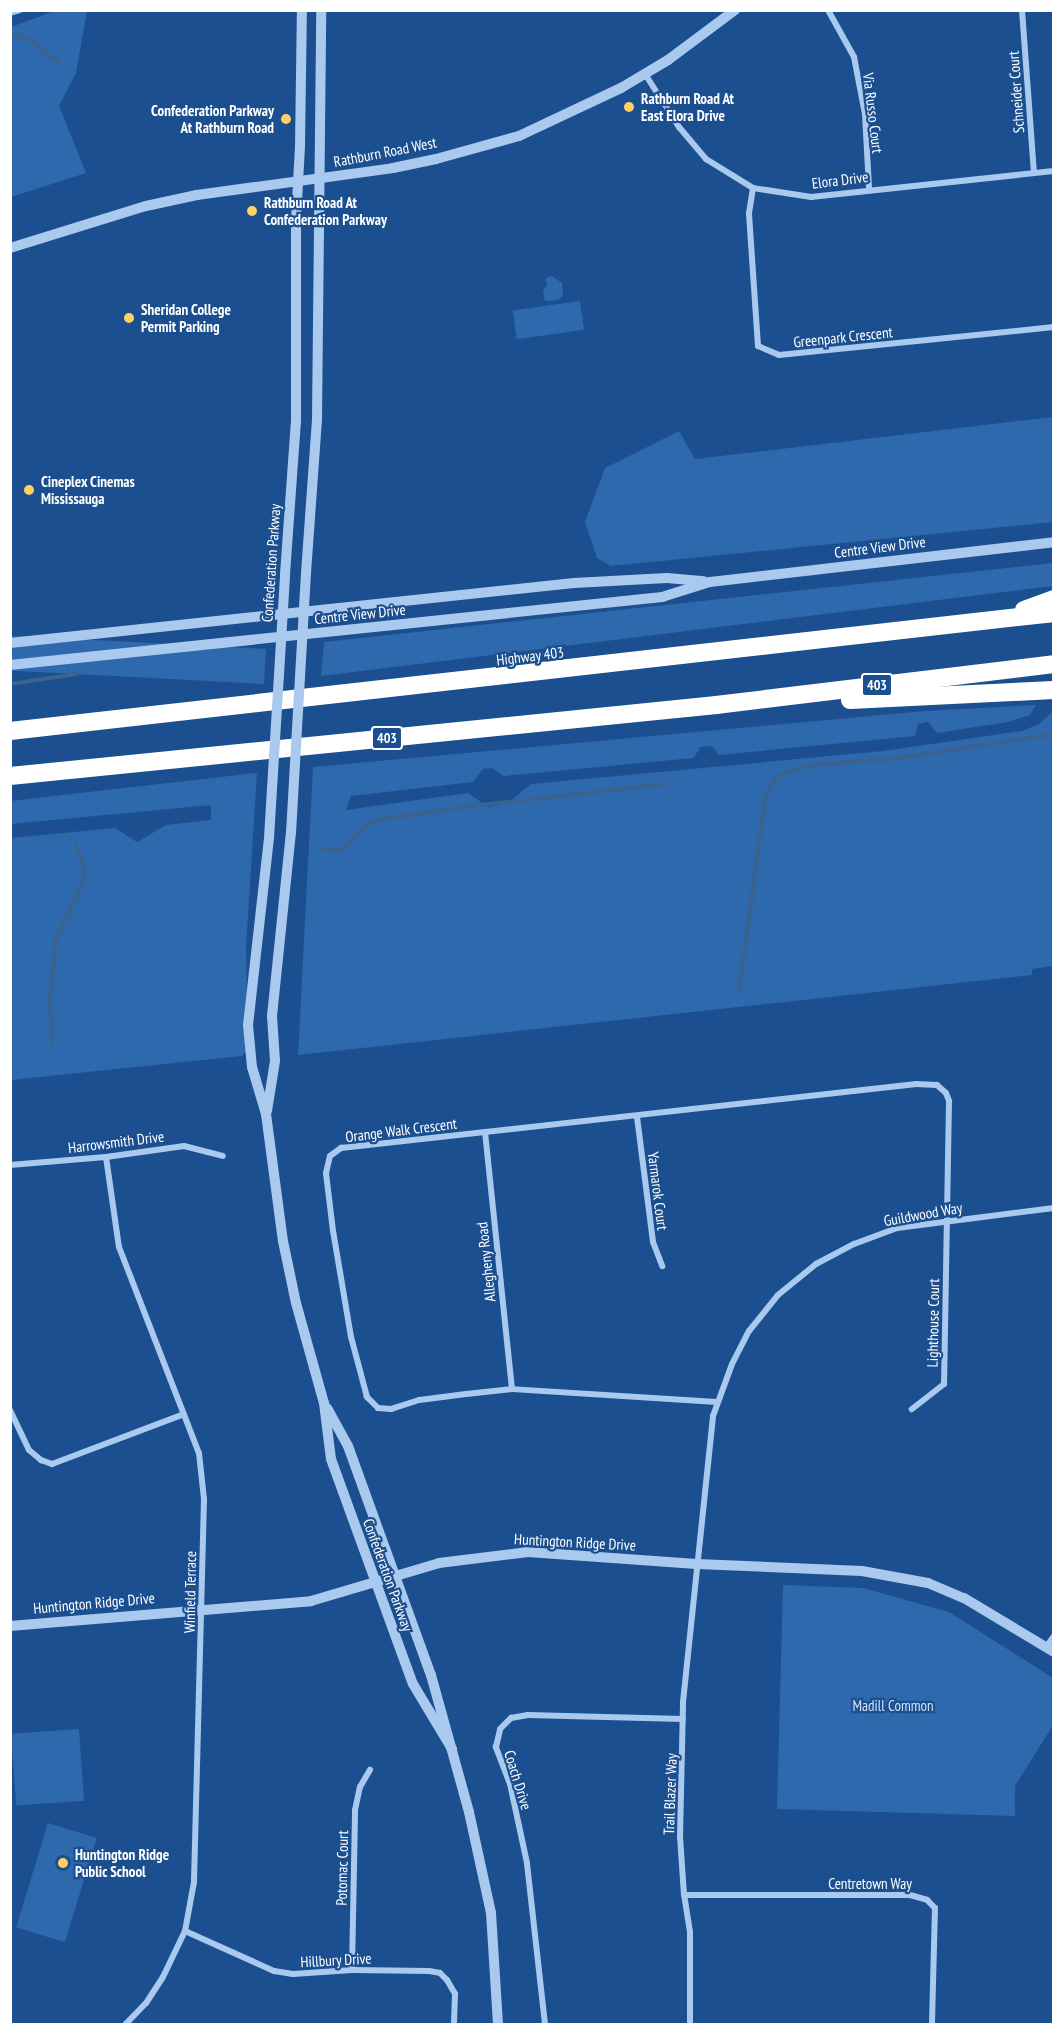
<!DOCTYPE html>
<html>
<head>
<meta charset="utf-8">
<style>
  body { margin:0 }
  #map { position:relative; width:1064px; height:2035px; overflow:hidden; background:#1b4f8f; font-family:"PT Sans Narrow",sans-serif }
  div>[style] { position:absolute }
  .green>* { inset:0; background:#2e69ad; transform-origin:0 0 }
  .stream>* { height:4px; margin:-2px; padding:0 2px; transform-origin:2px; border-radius:2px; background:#3c6290 }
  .minor>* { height:6px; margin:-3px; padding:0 3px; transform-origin:3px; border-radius:3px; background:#a9c9ee }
  .tertiary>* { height:10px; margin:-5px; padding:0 5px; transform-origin:5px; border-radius:5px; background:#a9c9ee }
  .motorway>* { height:18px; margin:-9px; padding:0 9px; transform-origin:9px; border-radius:9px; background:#fff }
  .tertiary-bridge>* { height:10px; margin:-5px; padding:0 5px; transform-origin:5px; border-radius:5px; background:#a9c9ee }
  .dots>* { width:16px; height:16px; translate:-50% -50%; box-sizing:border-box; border:3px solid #1b4f8f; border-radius:50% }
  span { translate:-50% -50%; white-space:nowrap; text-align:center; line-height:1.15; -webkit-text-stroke:4.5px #1b4f8f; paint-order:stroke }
  .shield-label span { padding:2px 4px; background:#1b4f8f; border:2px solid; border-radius:4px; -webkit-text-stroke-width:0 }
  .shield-label { font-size:14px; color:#fff; font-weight:700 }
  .street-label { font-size:15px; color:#fff }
  .poi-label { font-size:15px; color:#fff; font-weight:700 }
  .left { translate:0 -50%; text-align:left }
  .right { translate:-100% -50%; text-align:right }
  .park-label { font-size:15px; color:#cfe3fa }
  .frame { position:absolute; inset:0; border:12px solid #fff; pointer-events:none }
</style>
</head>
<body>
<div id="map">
  <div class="green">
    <i style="clip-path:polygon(57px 10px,87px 11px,76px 73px,59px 106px,86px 173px,11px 197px,11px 27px)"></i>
    <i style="clip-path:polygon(552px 276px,562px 283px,563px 296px,558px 300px,545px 301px,543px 291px,547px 285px,546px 278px)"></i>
    <i style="left:580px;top:301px;width:29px;height:68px;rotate:82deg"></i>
    <i style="clip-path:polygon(1053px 417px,1053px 522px,611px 566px,597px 558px,585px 522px,605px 468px,679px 431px,695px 459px)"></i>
    <i style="clip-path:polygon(1053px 563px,1053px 586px,321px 676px,324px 642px)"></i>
    <i style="left:266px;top:649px;width:35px;height:257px;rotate:93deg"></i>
    <i style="clip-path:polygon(1036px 705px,1030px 715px,1008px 722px,937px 733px,928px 722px,918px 724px,915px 736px,719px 755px,712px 746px,700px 747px,694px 758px,504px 776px,492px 768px,483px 769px,473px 782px,351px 796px,346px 810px,468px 793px,488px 807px,508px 803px,531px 784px,883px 751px,1022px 731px,1039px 724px,1053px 711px,1053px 966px,1032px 969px,1032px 975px,298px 1055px,313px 767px,925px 711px)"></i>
    <i style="clip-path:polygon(257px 773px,246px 947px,248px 1048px,242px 1056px,11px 1080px,11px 838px,115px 828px,137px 842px,166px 825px,211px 820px,211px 805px,11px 824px,10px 801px)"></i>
    <i style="clip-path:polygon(783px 1585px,863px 1588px,949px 1612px,1053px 1678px,1053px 1725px,1015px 1786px,1015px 1816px,777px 1809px)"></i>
    <i style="left:79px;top:1729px;width:72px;height:68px;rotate:86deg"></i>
    <i style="left:48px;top:1823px;width:51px;height:109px;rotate:17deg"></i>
  </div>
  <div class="stream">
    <i style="left:10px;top:33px;width:21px;rotate:19deg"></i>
    <i style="left:30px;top:40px;width:37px;rotate:38deg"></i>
    <i style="left:10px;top:684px;width:67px;rotate:-8.6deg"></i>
    <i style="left:322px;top:849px;width:20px;rotate:3deg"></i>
    <i style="left:342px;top:850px;width:25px;rotate:-48deg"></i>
    <i style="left:359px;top:831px;width:20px;rotate:-33deg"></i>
    <i style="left:376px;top:820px;width:97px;rotate:-8.3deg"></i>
    <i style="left:472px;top:806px;width:194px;rotate:-6.5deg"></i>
    <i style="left:739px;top:990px;width:193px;rotate:-82.2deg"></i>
    <i style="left:765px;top:799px;width:19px;rotate:-65deg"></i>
    <i style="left:773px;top:782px;width:13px;rotate:-42deg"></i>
    <i style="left:783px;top:773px;width:31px;rotate:-15deg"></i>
    <i style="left:813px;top:765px;width:80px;rotate:-4.3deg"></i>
    <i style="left:893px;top:759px;width:163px;rotate:-8.8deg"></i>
    <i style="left:52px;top:1044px;width:46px;rotate:-92.5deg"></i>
    <i style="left:50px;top:998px;width:60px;rotate:-84.3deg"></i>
    <i style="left:56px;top:938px;width:64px;rotate:-63.8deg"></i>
    <i style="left:84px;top:881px;width:14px;rotate:-90deg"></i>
    <i style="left:84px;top:867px;width:24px;rotate:-109deg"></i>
  </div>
  <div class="minor">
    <i style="left:828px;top:10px;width:54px;rotate:61deg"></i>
    <i style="left:854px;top:57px;width:58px;rotate:79.1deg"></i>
    <i style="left:865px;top:114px;width:75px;rotate:86.9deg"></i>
    <i style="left:1022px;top:10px;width:162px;rotate:85.8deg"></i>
    <i style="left:10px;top:13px;width:10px;rotate:-17deg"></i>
    <i style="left:645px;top:74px;width:63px;rotate:57.3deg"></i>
    <i style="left:679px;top:127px;width:42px;rotate:49.8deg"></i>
    <i style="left:706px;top:159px;width:55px;rotate:31.7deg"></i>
    <i style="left:753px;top:188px;width:59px;rotate:8.8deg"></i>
    <i style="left:811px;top:197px;width:244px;rotate:-6.1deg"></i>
    <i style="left:753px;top:188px;width:26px;rotate:99deg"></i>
    <i style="left:749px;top:214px;width:132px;rotate:86.1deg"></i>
    <i style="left:758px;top:346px;width:23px;rotate:23deg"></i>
    <i style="left:779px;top:355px;width:276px;rotate:-5.8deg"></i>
    <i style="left:637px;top:1117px;width:126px;rotate:82.7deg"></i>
    <i style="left:653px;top:1242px;width:26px;rotate:69deg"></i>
    <i style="left:485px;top:1132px;width:258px;rotate:84deg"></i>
    <i style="left:106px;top:1157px;width:91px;rotate:81.8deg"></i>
    <i style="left:119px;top:1247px;width:221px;rotate:68.8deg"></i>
    <i style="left:199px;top:1453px;width:46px;rotate:83.8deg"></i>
    <i style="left:204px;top:1499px;width:383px;rotate:91.5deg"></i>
    <i style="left:194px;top:1882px;width:50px;rotate:100.4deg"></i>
    <i style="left:185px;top:1931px;width:51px;rotate:115.6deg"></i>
    <i style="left:163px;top:1977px;width:31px;rotate:123deg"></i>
    <i style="left:146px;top:2003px;width:29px;rotate:134deg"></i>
    <i style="left:10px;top:1165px;width:96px;rotate:-4.8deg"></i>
    <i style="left:106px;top:1157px;width:79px;rotate:-8deg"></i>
    <i style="left:184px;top:1146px;width:40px;rotate:14.4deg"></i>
    <i style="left:717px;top:1402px;width:205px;rotate:-176.4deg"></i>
    <i style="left:512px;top:1389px;width:46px;rotate:173.8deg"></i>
    <i style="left:466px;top:1394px;width:47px;rotate:172.7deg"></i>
    <i style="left:419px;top:1400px;width:29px;rotate:162deg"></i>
    <i style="left:391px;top:1409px;width:13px;rotate:-176deg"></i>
    <i style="left:378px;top:1408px;width:16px;rotate:-135deg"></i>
    <i style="left:367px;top:1397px;width:62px;rotate:-104.9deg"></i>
    <i style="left:351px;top:1337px;width:108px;rotate:-99.6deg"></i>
    <i style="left:333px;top:1231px;width:58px;rotate:-96.9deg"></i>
    <i style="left:326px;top:1173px;width:17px;rotate:-77deg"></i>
    <i style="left:330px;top:1156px;width:14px;rotate:-36deg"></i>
    <i style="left:341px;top:1148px;width:579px;rotate:-6.35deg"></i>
    <i style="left:916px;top:1084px;width:21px;rotate:3deg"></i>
    <i style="left:937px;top:1085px;width:12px;rotate:42deg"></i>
    <i style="left:946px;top:1093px;width:9px;rotate:69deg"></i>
    <i style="left:949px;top:1101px;width:283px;rotate:91deg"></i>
    <i style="left:944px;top:1384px;width:41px;rotate:142deg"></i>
    <i style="left:10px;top:1410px;width:44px;rotate:64.6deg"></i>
    <i style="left:29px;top:1450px;width:16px;rotate:40deg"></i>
    <i style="left:41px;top:1460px;width:12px;rotate:20deg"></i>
    <i style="left:52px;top:1464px;width:141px;rotate:-20.7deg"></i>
    <i style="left:1046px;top:1647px;width:14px;rotate:-54deg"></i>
    <i style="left:684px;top:1895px;width:226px"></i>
    <i style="left:910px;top:1895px;width:18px;rotate:16deg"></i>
    <i style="left:927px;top:1900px;width:11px;rotate:45deg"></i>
    <i style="left:935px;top:1908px;width:116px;rotate:91.5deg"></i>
    <i style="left:185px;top:1931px;width:98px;rotate:24.2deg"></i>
    <i style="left:274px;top:1971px;width:19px;rotate:9deg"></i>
    <i style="left:293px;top:1974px;width:59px;rotate:-3.9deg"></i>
    <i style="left:352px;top:1970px;width:77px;rotate:0.7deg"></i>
    <i style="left:429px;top:1971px;width:11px;rotate:10deg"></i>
    <i style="left:440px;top:1973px;width:10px;rotate:45deg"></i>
    <i style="left:447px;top:1980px;width:16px;rotate:60deg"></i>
    <i style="left:455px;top:1994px;width:30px;rotate:92deg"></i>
    <i style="left:352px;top:1970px;width:160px;rotate:-88.9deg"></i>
    <i style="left:355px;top:1810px;width:24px;rotate:-78deg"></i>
    <i style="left:360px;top:1787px;width:20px;rotate:-60deg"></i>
    <i style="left:545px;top:2024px;width:162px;rotate:-96.4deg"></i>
    <i style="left:527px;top:1863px;width:81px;rotate:-102.1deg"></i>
    <i style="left:510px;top:1784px;width:40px;rotate:-111deg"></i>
    <i style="left:496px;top:1747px;width:18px;rotate:-77deg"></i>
    <i style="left:500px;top:1729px;width:16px;rotate:-45deg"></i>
    <i style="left:511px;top:1718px;width:17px;rotate:-10deg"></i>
    <i style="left:528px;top:1715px;width:155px;rotate:1.5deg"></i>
    <i style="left:690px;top:2024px;width:92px;rotate:-90deg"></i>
    <i style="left:690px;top:1932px;width:37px;rotate:-99deg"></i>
    <i style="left:684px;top:1895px;width:58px;rotate:-93.9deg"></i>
    <i style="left:680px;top:1837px;width:135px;rotate:-88.7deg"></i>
    <i style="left:683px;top:1702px;width:288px;rotate:-84deg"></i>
    <i style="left:713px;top:1416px;width:55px;rotate:-69.9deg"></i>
    <i style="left:732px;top:1364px;width:37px;rotate:-63deg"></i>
    <i style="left:749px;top:1331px;width:46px;rotate:-51.1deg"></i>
    <i style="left:778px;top:1295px;width:49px;rotate:-39.2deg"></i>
    <i style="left:816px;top:1264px;width:43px;rotate:-27.8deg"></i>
    <i style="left:854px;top:1244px;width:46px;rotate:-20.4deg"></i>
    <i style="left:897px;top:1228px;width:158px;rotate:-7.3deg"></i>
  </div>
  <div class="tertiary">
    <i style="left:10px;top:248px;width:142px;rotate:-17.2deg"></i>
    <i style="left:146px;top:206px;width:52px;rotate:-12.2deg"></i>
    <i style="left:197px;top:195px;width:198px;rotate:-7.8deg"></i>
    <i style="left:393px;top:168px;width:44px;rotate:-11.8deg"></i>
    <i style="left:436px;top:159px;width:86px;rotate:-15.5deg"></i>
    <i style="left:519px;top:136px;width:113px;rotate:-25.2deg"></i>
    <i style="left:621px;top:88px;width:55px;rotate:-30.8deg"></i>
    <i style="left:668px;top:60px;width:84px;rotate:-36.7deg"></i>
    <i style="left:306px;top:573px;width:155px;rotate:-85.9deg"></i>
    <i style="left:317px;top:418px;width:408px;rotate:-89.4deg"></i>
    <i style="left:285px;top:574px;width:152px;rotate:-85.9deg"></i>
    <i style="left:296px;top:422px;width:202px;rotate:-90deg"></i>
    <i style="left:296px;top:220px;width:74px;rotate:-86.9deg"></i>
    <i style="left:300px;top:146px;width:136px;rotate:-89.2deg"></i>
    <i style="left:10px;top:643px;width:567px;rotate:-6.07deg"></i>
    <i style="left:574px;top:583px;width:93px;rotate:-3.1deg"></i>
    <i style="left:667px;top:578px;width:37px;rotate:5deg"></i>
    <i style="left:10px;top:665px;width:656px;rotate:-5.95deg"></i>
    <i style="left:662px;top:597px;width:50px;rotate:-17.4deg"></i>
    <i style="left:710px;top:582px;width:346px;rotate:-6.6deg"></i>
    <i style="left:269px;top:838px;width:188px;rotate:96.4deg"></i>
    <i style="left:248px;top:1025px;width:42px;rotate:84.6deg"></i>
    <i style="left:252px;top:1067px;width:49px;rotate:73.4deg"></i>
    <i style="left:266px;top:1114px;width:128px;rotate:82.4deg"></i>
    <i style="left:283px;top:1241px;width:63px;rotate:78.2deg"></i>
    <i style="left:296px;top:1303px;width:104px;rotate:74.4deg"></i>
    <i style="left:324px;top:1403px;width:56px;rotate:82.9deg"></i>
    <i style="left:331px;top:1459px;width:239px;rotate:70deg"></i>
    <i style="left:413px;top:1684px;width:76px;rotate:59deg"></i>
    <i style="left:267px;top:1111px;width:51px;rotate:-80.9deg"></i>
    <i style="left:275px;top:1061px;width:45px;rotate:-93.8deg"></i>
    <i style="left:272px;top:1016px;width:184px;rotate:-84.1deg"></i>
    <i style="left:327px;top:1408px;width:43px;rotate:61.1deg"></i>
    <i style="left:348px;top:1446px;width:244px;rotate:70.1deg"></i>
    <i style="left:431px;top:1675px;width:142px;rotate:74.5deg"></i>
    <i style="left:469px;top:1812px;width:103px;rotate:77.7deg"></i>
    <i style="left:491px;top:1913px;width:111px;rotate:86.4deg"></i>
    <i style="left:10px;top:1626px;width:302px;rotate:-4.7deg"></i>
    <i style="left:311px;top:1601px;width:134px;rotate:-16.5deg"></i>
    <i style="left:439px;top:1563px;width:90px;rotate:-7deg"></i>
    <i style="left:528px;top:1552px;width:169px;rotate:4.1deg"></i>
    <i style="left:697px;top:1564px;width:165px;rotate:2.4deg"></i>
    <i style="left:862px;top:1571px;width:67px;rotate:10.3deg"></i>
    <i style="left:928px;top:1583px;width:39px;rotate:23deg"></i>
    <i style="left:964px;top:1598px;width:105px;rotate:31deg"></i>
  </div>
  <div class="motorway">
    <i style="left:1024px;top:610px;width:32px;rotate:-20deg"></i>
    <i style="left:850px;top:700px;width:204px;rotate:-2.8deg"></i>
    <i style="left:10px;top:731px;width:1051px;rotate:-6.45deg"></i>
    <i style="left:10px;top:776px;width:710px;rotate:-5.74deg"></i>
    <i style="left:716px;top:705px;width:340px;rotate:-6.9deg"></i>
  </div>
  <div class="tertiary-bridge">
    <i style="left:291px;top:833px;width:260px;rotate:-86.7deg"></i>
    <i style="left:269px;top:838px;width:264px;rotate:-86.5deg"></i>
  </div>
  <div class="dots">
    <i style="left:629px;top:107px;background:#ffd166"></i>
    <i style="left:286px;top:119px;background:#ffd166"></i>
    <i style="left:252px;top:211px;background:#ffd166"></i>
    <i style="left:129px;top:318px;background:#ffd166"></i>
    <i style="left:29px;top:490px;background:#ffd166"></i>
    <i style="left:63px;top:1863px;background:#ffd166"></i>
  </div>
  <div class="shield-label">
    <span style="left:877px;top:685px">403</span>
    <span style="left:387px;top:738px">403</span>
  </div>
  <div class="street-label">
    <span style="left:1016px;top:92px;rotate:-94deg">Schneider Court</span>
    <span style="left:873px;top:113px;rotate:83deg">Via Russo Court</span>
    <span style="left:385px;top:152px;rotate:-11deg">Rathburn Road West</span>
    <span style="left:840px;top:180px;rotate:-7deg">Elora Drive</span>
    <span style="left:843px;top:337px;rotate:-6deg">Greenpark Crescent</span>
    <span style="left:880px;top:547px;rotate:-7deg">Centre View Drive</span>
    <span style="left:271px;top:563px;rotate:-86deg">Confederation Parkway</span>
    <span style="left:360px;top:614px;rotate:-6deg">Centre View Drive</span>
    <span style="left:530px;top:656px;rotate:-7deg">Highway 403</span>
    <span style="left:401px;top:1130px;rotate:-7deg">Orange Walk Crescent</span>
    <span style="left:116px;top:1142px;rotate:-7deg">Harrowsmith Drive</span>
    <span style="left:658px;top:1191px;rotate:83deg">Yarmarok Court</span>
    <span style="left:923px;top:1214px;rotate:-10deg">Guildwood Way</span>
    <span style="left:486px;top:1262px;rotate:-96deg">Allegheny Road</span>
    <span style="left:933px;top:1323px;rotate:-89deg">Lighthouse Court</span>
    <span style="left:575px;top:1542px;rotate:3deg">Huntington Ridge Drive</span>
    <span style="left:388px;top:1575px;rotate:70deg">Confederation Parkway</span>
    <span style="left:190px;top:1592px;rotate:-89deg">Winfield Terrace</span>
    <span style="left:94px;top:1603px;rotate:-5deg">Huntington Ridge Drive</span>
    <span style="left:518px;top:1780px;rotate:73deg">Coach Drive</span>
    <span style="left:670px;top:1794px;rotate:-88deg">Trail Blazer Way</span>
    <span style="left:342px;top:1868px;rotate:-89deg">Potomac Court</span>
    <span style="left:870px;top:1884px">Centretown Way</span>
    <span style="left:336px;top:1960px;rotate:-3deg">Hillbury Drive</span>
  </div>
  <div class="poi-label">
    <span class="left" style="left:641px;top:107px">Rathburn Road At<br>East Elora Drive</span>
    <span class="right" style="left:274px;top:119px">Confederation Parkway<br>At Rathburn Road</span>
    <span class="left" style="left:264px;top:211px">Rathburn Road At<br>Confederation Parkway</span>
    <span class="left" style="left:141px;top:318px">Sheridan College<br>Permit Parking</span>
    <span class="left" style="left:41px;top:490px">Cineplex Cinemas<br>Mississauga</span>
    <span class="left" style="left:75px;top:1863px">Huntington Ridge<br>Public School</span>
  </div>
  <div class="park-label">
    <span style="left:893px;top:1706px">Madill Common</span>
  </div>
  <div class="frame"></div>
</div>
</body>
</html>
